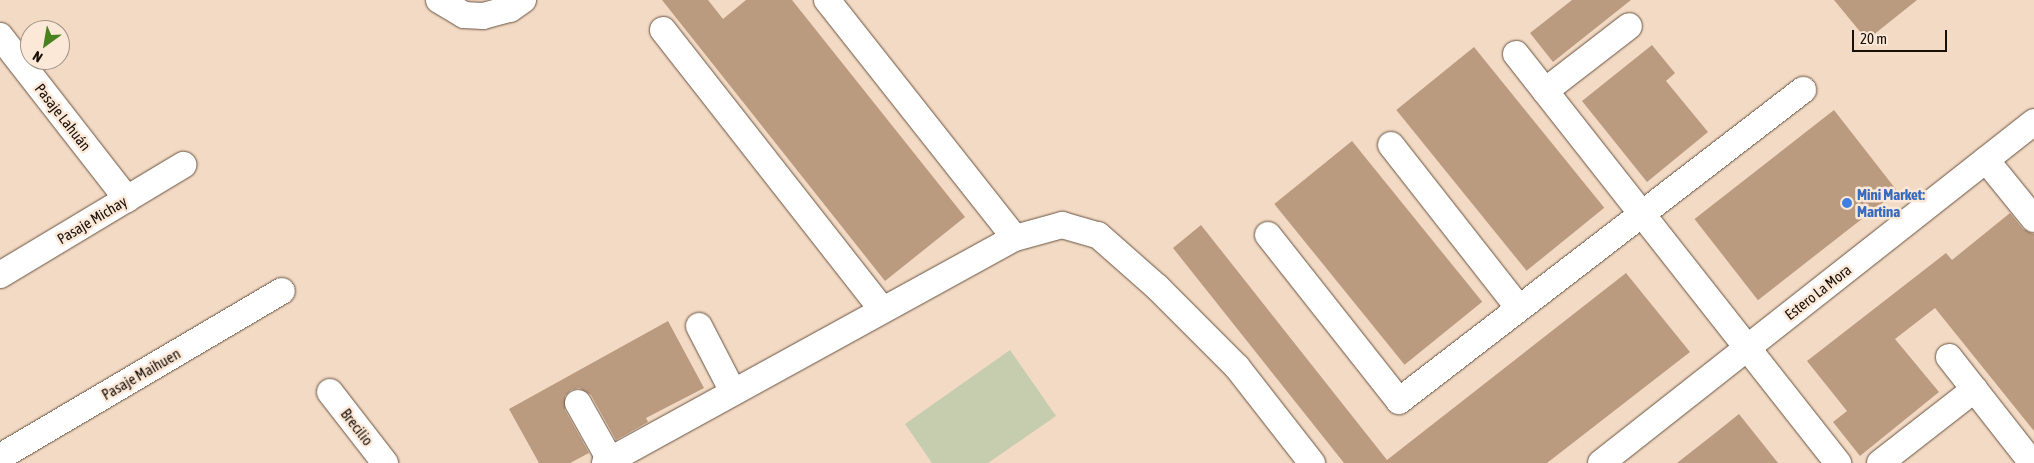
<!DOCTYPE html>
<html>
<head>
<meta charset="utf-8">
<style>
  body { margin:0 }
  #map { position:relative; width:2034px; height:463px; overflow:hidden; background:#f3dac4; font-family:"Asap Condensed",sans-serif }
  div>[style] { position:absolute }
  .green>* { inset:0; background:#c5cdae }
  .building>* { inset:0; background:#bb9b7f; transform-origin:0 0 }
  .roads { filter:drop-shadow(0 0 1px #675240) drop-shadow(0 0 1px #675240) }
  .street>* { height:26px; margin:-13px; padding:0 13px; transform-origin:13px; border-radius:13px; background:#fff }
  .dots>* { width:14px; height:14px; translate:-50% -50%; box-sizing:border-box; border:2px solid #fce8d7; border-radius:50% }
  span { translate:-50% -50%; white-space:nowrap; text-align:center; line-height:1.15; -webkit-text-stroke:5px #fce8d7; paint-order:stroke }
  .street-label { font-size:15px; color:#180f08 }
  .shop-label { font-size:15px; color:#366cbe; font-weight:700 }
  .left { translate:0 -50%; text-align:left }
  .north { position:absolute; left:20px; top:20px; width:50px; height:50px; box-sizing:border-box; background:#fce8d7; border:1px solid #a19184; border-radius:50%; rotate:212deg; font-size:14px; font-weight:700; line-height:20px; text-align:center; color:#180f08 }
  .north::after { content:''; display:block; margin:auto; width:18px; height:22px; background:#47821e; clip-path:polygon(50% 0,100% 100%,50% 72%,0 100%) }
  .scale { position:absolute; left:1852px; top:30px; width:95px; height:22px; box-sizing:border-box; border:2px solid #180f08; border-top:0; padding-left:6px; font-size:15px; line-height:18px; white-space:nowrap; color:#180f08; -webkit-text-stroke:4px #fce8d7; paint-order:stroke }
</style>
</head>
<body>
<div id="map">
  <div class="green">
    <i style="clip-path:polygon(1010px 350px,1056px 416px,988px 463px,932px 463px,905px 424px)"></i>
  </div>
  <div class="building">
    <i style="clip-path:polygon(662px 0,708px 0,723px 19px,746px 0,792px 0,965px 217px,885px 281px)"></i>
    <i style="clip-path:polygon(1572px 0,1631px 0,1553px 62px,1530px 33px)"></i>
    <i style="clip-path:polygon(1834px 0,1917px 0,1867px 40px)"></i>
    <i style="clip-path:polygon(1652px 45px,1675px 73px,1666px 81px,1708px 132px,1647px 182px,1582px 101px)"></i>
    <i style="left:1474px;top:47px;width:207px;height:100px;rotate:51deg"></i>
    <i style="left:1834px;top:110px;width:103px;height:177px;rotate:52deg"></i>
    <i style="left:1352px;top:141px;width:207px;height:100px;rotate:51deg"></i>
    <i style="clip-path:polygon(2010px 213px,2023px 229px,2034px 234px,2034px 431px,1935px 308px,1895px 339px,1939px 392px,1860px 456px,1833px 422px,1847px 411px,1807px 361px,1946px 253px,1952px 260px)"></i>
    <i style="clip-path:polygon(1201px 225px,1387px 460px,1626px 273px,1690px 352px,1547px 463px,1344px 463px,1173px 248px)"></i>
    <i style="clip-path:polygon(668px 321px,704px 388px,646px 418px,648px 422px,616px 440px,591px 395px,579px 388px,571px 390px,565px 396px,565px 410px,589px 453px,570px 463px,539px 463px,509px 409px)"></i>
    <i style="clip-path:polygon(1739px 414px,1778px 463px,1677px 463px,1714px 434px)"></i>
  </div>
  <div class="roads">
    <div class="street">
      <i style="left:439px;top:0;width:29px;rotate:31deg"></i>
      <i style="left:464px;top:15px;width:19px;rotate:3deg"></i>
      <i style="left:483px;top:16px;width:28px;rotate:-15deg"></i>
      <i style="left:510px;top:9px;width:16px;rotate:-35deg"></i>
      <i style="left:827px;top:0;width:303px;rotate:51.7deg"></i>
      <i style="left:663px;top:30px;width:355px;rotate:51.9deg"></i>
      <i style="left:0;top:36px;width:207px;rotate:52.1deg"></i>
      <i style="left:1516px;top:54px;width:521px;rotate:51.79deg"></i>
      <i style="left:1545px;top:91px;width:106px;rotate:-37.7deg"></i>
      <i style="left:1391px;top:145px;width:207px;rotate:51.9deg"></i>
      <i style="left:1986px;top:160px;width:76px;rotate:50.9deg"></i>
      <i style="left:1268px;top:235px;width:211px;rotate:51.7deg"></i>
      <i style="left:1399px;top:401px;width:510px;rotate:-37.59deg"></i>
      <i style="left:0;top:275px;width:214px;rotate:-31deg"></i>
      <i style="left:699px;top:326px;width:74px;rotate:62.7deg"></i>
      <i style="left:1949px;top:357px;width:135px;rotate:51.9deg"></i>
      <i style="left:330px;top:392px;width:90px;rotate:52.2deg"></i>
      <i style="left:578px;top:403px;width:65px;rotate:60.7deg"></i>
      <i style="left:0;top:457px;width:327px;rotate:-30.5deg"></i>
      <i style="left:605px;top:463px;width:468px;rotate:-28.8deg"></i>
      <i style="left:1015px;top:238px;width:49px;rotate:-15.5deg"></i>
      <i style="left:1062px;top:225px;width:37px;rotate:16deg"></i>
      <i style="left:1098px;top:235px;width:79px;rotate:41.4deg"></i>
      <i style="left:1157px;top:287px;width:113px;rotate:45deg"></i>
      <i style="left:1237px;top:367px;width:122px;rotate:52deg"></i>
      <i style="left:1601px;top:463px;width:551px;rotate:-38.22deg"></i>
      <i style="left:1880px;top:463px;width:120px;rotate:-37.9deg"></i>
    </div>
  </div>
  <div class="dots">
    <i style="left:1847px;top:203px;background:#3f7fe0"></i>
  </div>
  <div class="street-label">
    <span style="left:63px;top:117px;rotate:52deg">Pasaje Lahuán</span>
    <span style="left:92px;top:220px;rotate:-31deg">Pasaje Michay</span>
    <span style="left:1818px;top:292px;rotate:-38deg">Estero La Mora</span>
    <span style="left:141px;top:374px;rotate:-30deg">Pasaje Maihuen</span>
    <span style="left:357px;top:427px;rotate:52deg">Brecilio</span>
  </div>
  <div class="shop-label">
    <span class="left" style="left:1857px;top:203px">Mini Market:<br>Martina</span>
  </div>
  <div class="north">N</div>
  <div class="scale">20 m</div>
</div>
</body>
</html>
